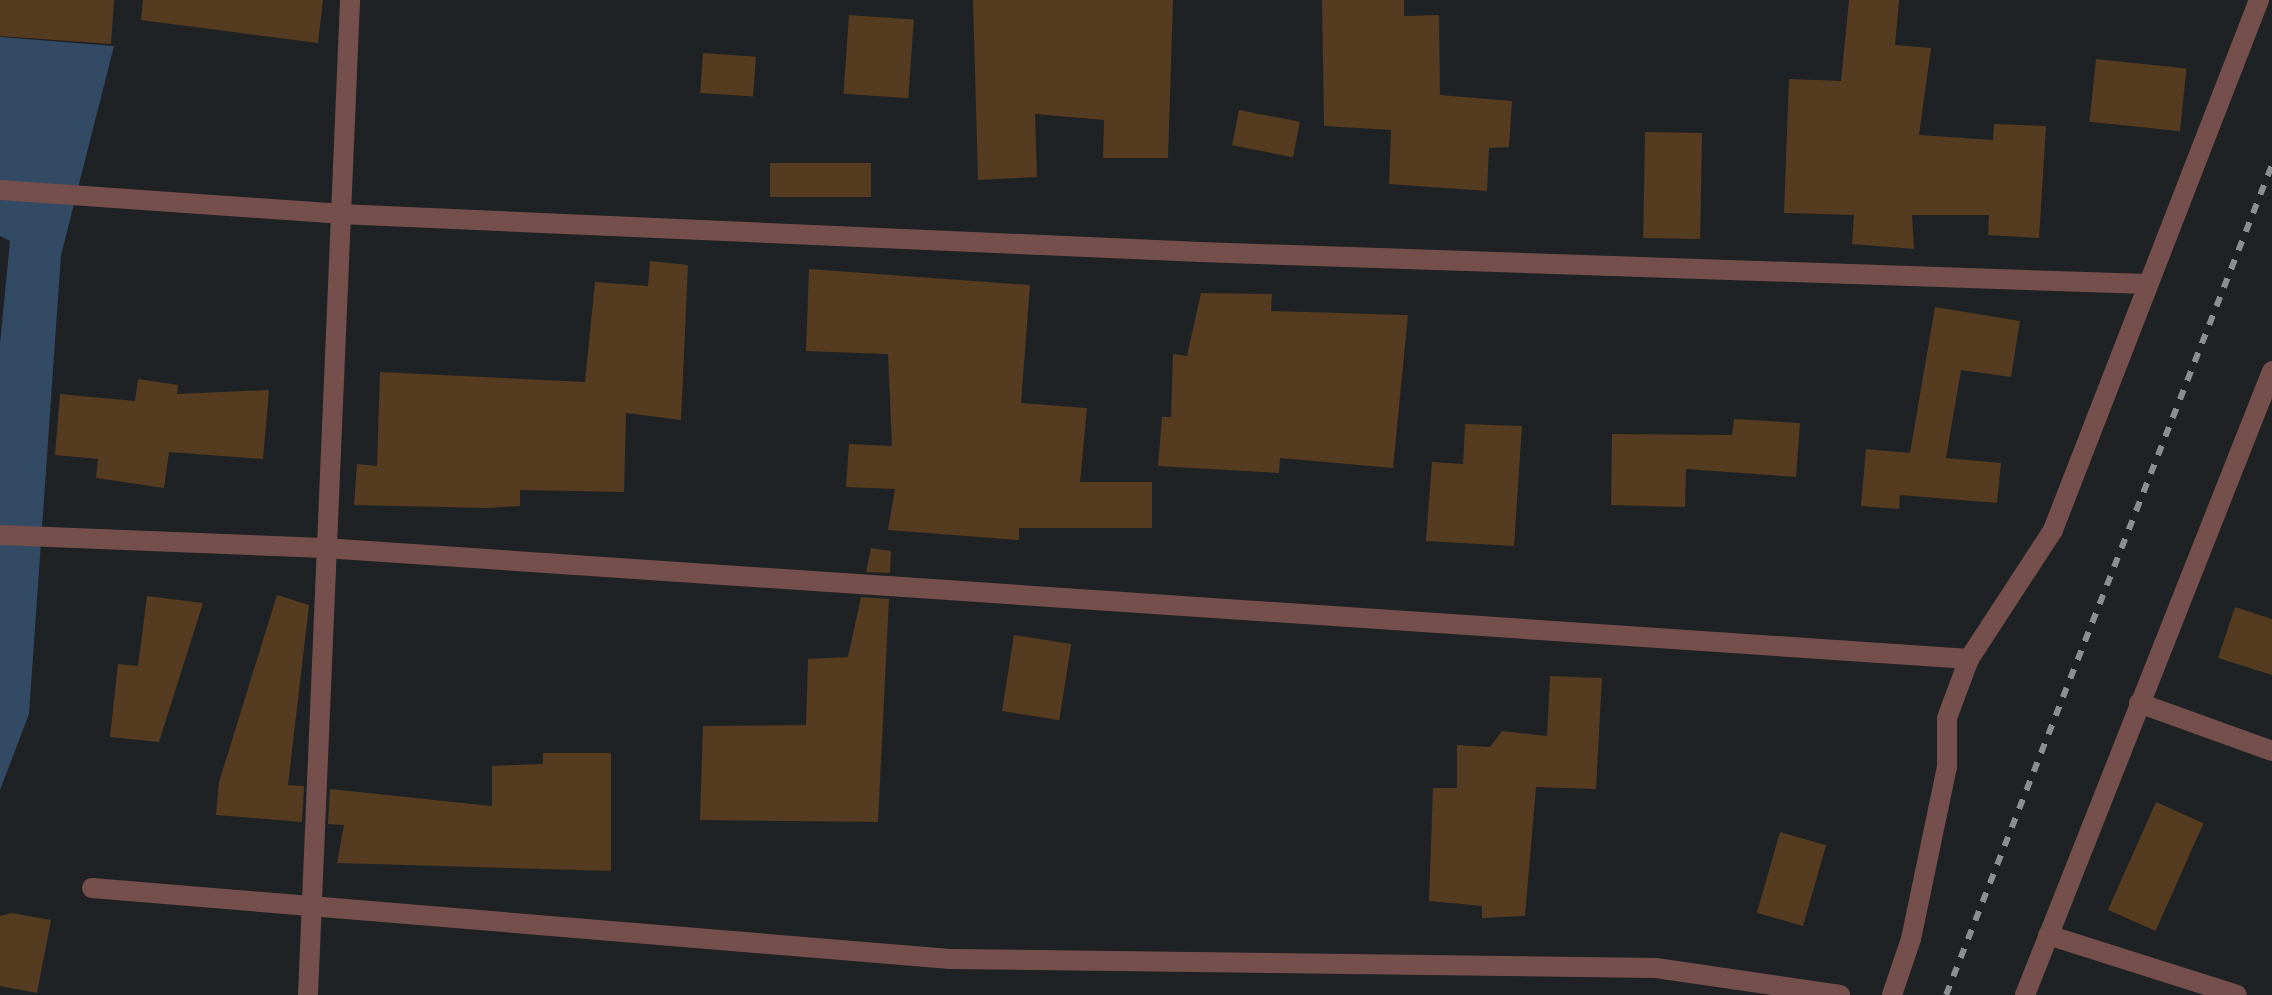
<!DOCTYPE html>
<html>
<head>
<meta charset="utf-8">
<style>
  body { margin:0 }
  #map { position:relative; width:2272px; height:995px; overflow:hidden; background:#1f2224; font-family:"Fira Sans Condensed",sans-serif }
  div>[style] { position:absolute }
  .green>* { inset:0; background:#334a64 }
  .building>* { inset:0; background:#553b1f; transform-origin:0 0 }
  .street>* { height:20px; margin:-10px; padding:0 10px; transform-origin:10px; border-radius:10px; background:#754f4b }
  .rail>* { height:6px; margin-top:-3px; transform-origin:0; background:repeating-linear-gradient(90deg,#8c8f91 0 10px,transparent 0 20px) }
  span { translate:-50% -50%; white-space:nowrap; text-align:center; line-height:1.15; -webkit-text-stroke:7px #0a0b0c; paint-order:stroke }
</style>
</head>
<body>
<div id="map">
  <div class="green">
    <i style="clip-path:polygon(0 37px,114px 46px,61px 255px,29px 714px,0 790px,0 344px,10px 241px,0 236px)"></i>
  </div>
  <div class="building">
    <i style="clip-path:polygon(0 0,114px 0,111px 44px,0 36px)"></i>
    <i style="clip-path:polygon(143px 0,323px 0,318px 43px,141px 20px)"></i>
    <i style="clip-path:polygon(973px 0,1173px 0,1168px 158px,1103px 158px,1104px 120px,1035px 114px,1037px 177px,978px 180px)"></i>
    <i style="clip-path:polygon(1322px 0,1404px 0,1404px 16px,1439px 15px,1440px 95px,1512px 101px,1509px 147px,1489px 148px,1487px 191px,1389px 184px,1391px 130px,1324px 126px)"></i>
    <i style="clip-path:polygon(1849px 0,1899px 0,1895px 45px,1931px 48px,1919px 135px,1993px 140px,1994px 124px,2046px 126px,2039px 238px,1988px 235px,1989px 215px,1912px 215px,1914px 249px,1852px 244px,1854px 215px,1784px 213px,1789px 79px,1841px 81px)"></i>
    <i style="left:849px;top:15px;width:65px;height:79px;rotate:4deg"></i>
    <i style="left:703px;top:53px;width:53px;height:40px;rotate:4deg"></i>
    <i style="left:2096px;top:59px;width:91px;height:63px;rotate:6deg"></i>
    <i style="left:1239px;top:110px;width:62px;height:36px;rotate:11deg"></i>
    <i style="left:1645px;top:132px;width:57px;height:106px;rotate:1deg"></i>
    <i style="left:871px;top:163px;width:34px;height:101px;rotate:90deg"></i>
    <i style="clip-path:polygon(650px 261px,688px 265px,681px 420px,626px 413px,624px 492px,520px 490px,520px 506px,487px 508px,354px 505px,357px 464px,377px 466px,380px 372px,585px 382px,595px 282px,648px 286px)"></i>
    <i style="clip-path:polygon(809px 269px,1030px 285px,1021px 403px,1087px 408px,1080px 482px,1152px 482px,1152px 528px,1019px 528px,1019px 540px,888px 530px,895px 489px,846px 487px,849px 444px,892px 446px,888px 354px,806px 351px)"></i>
    <i style="clip-path:polygon(1201px 293px,1272px 294px,1271px 311px,1408px 315px,1393px 468px,1280px 458px,1279px 473px,1158px 466px,1162px 417px,1171px 417px,1173px 354px,1187px 356px)"></i>
    <i style="clip-path:polygon(1935px 307px,2020px 321px,2011px 377px,1961px 370px,1946px 458px,2001px 463px,1997px 503px,1900px 495px,1899px 509px,1861px 506px,1866px 449px,1910px 453px)"></i>
    <i style="clip-path:polygon(138px 379px,178px 385px,177px 394px,269px 390px,263px 459px,169px 452px,164px 488px,96px 478px,98px 459px,55px 455px,60px 394px,135px 401px)"></i>
    <i style="clip-path:polygon(1734px 419px,1800px 423px,1796px 477px,1686px 469px,1685px 507px,1611px 505px,1612px 434px,1732px 435px)"></i>
    <i style="clip-path:polygon(1465px 424px,1522px 426px,1514px 546px,1426px 541px,1432px 462px,1463px 464px)"></i>
    <i style="clip-path:polygon(871px 548px,891px 551px,890px 573px,866px 572px)"></i>
    <i style="clip-path:polygon(277px 595px,309px 605px,288px 785px,304px 786px,302px 822px,216px 815px,219px 782px)"></i>
    <i style="clip-path:polygon(147px 596px,203px 603px,159px 742px,110px 737px,118px 664px,138px 666px)"></i>
    <i style="clip-path:polygon(861px 597px,889px 599px,878px 822px,700px 820px,703px 726px,806px 725px,808px 659px,848px 657px)"></i>
    <i style="clip-path:polygon(2235px 607px,2272px 619px,2272px 675px,2218px 658px)"></i>
    <i style="left:1014px;top:635px;width:58px;height:77px;rotate:9deg"></i>
    <i style="clip-path:polygon(1550px 676px,1602px 678px,1596px 789px,1536px 787px,1525px 916px,1482px 918px,1482px 906px,1429px 901px,1433px 788px,1457px 788px,1457px 745px,1490px 747px,1502px 731px,1547px 736px)"></i>
    <i style="clip-path:polygon(543px 753px,611px 753px,611px 871px,337px 863px,344px 825px,328px 824px,330px 789px,492px 806px,492px 766px,543px 764px)"></i>
    <i style="left:2156px;top:802px;width:52px;height:118px;rotate:24deg"></i>
    <i style="left:1780px;top:832px;width:48px;height:84px;rotate:16deg"></i>
    <i style="clip-path:polygon(12px 913px,51px 920px,37px 993px,0 986px,0 916px)"></i>
  </div>
  <div class="street">
    <i style="left:0;top:190px;width:341px;rotate:4deg"></i>
    <i style="left:340px;top:214px;width:861px;rotate:2.53deg"></i>
    <i style="left:1200px;top:252px;width:948px;rotate:1.94deg"></i>
    <i style="left:0;top:535px;width:324px;rotate:2.3deg"></i>
    <i style="left:324px;top:548px;width:1649px;rotate:3.86deg"></i>
    <i style="left:2139px;top:703px;width:141px;rotate:19.8deg"></i>
    <i style="left:92px;top:888px;width:861px;rotate:4.73deg"></i>
    <i style="left:950px;top:959px;width:706px;rotate:0.73deg"></i>
    <i style="left:1656px;top:968px;width:186px;rotate:8.3deg"></i>
    <i style="left:2048px;top:935px;width:198px;rotate:17.6deg"></i>
    <i style="left:308px;top:995px;width:996px;rotate:-87.58deg"></i>
    <i style="left:1892px;top:995px;width:59px;rotate:-71.3deg"></i>
    <i style="left:1911px;top:939px;width:176px;rotate:-78.2deg"></i>
    <i style="left:1947px;top:767px;width:49px;rotate:-90deg"></i>
    <i style="left:1947px;top:718px;width:63px;rotate:-69.6deg"></i>
    <i style="left:1969px;top:659px;width:154px;rotate:-56.9deg"></i>
    <i style="left:2053px;top:530px;width:569px;rotate:-68.76deg"></i>
    <i style="left:2025px;top:995px;width:671px;rotate:-68.4deg"></i>
  </div>
  <div class="rail">
    <i style="left:1946px;top:995px;width:892px;rotate:-68.56deg"></i>
  </div>
</div>
</body>
</html>
